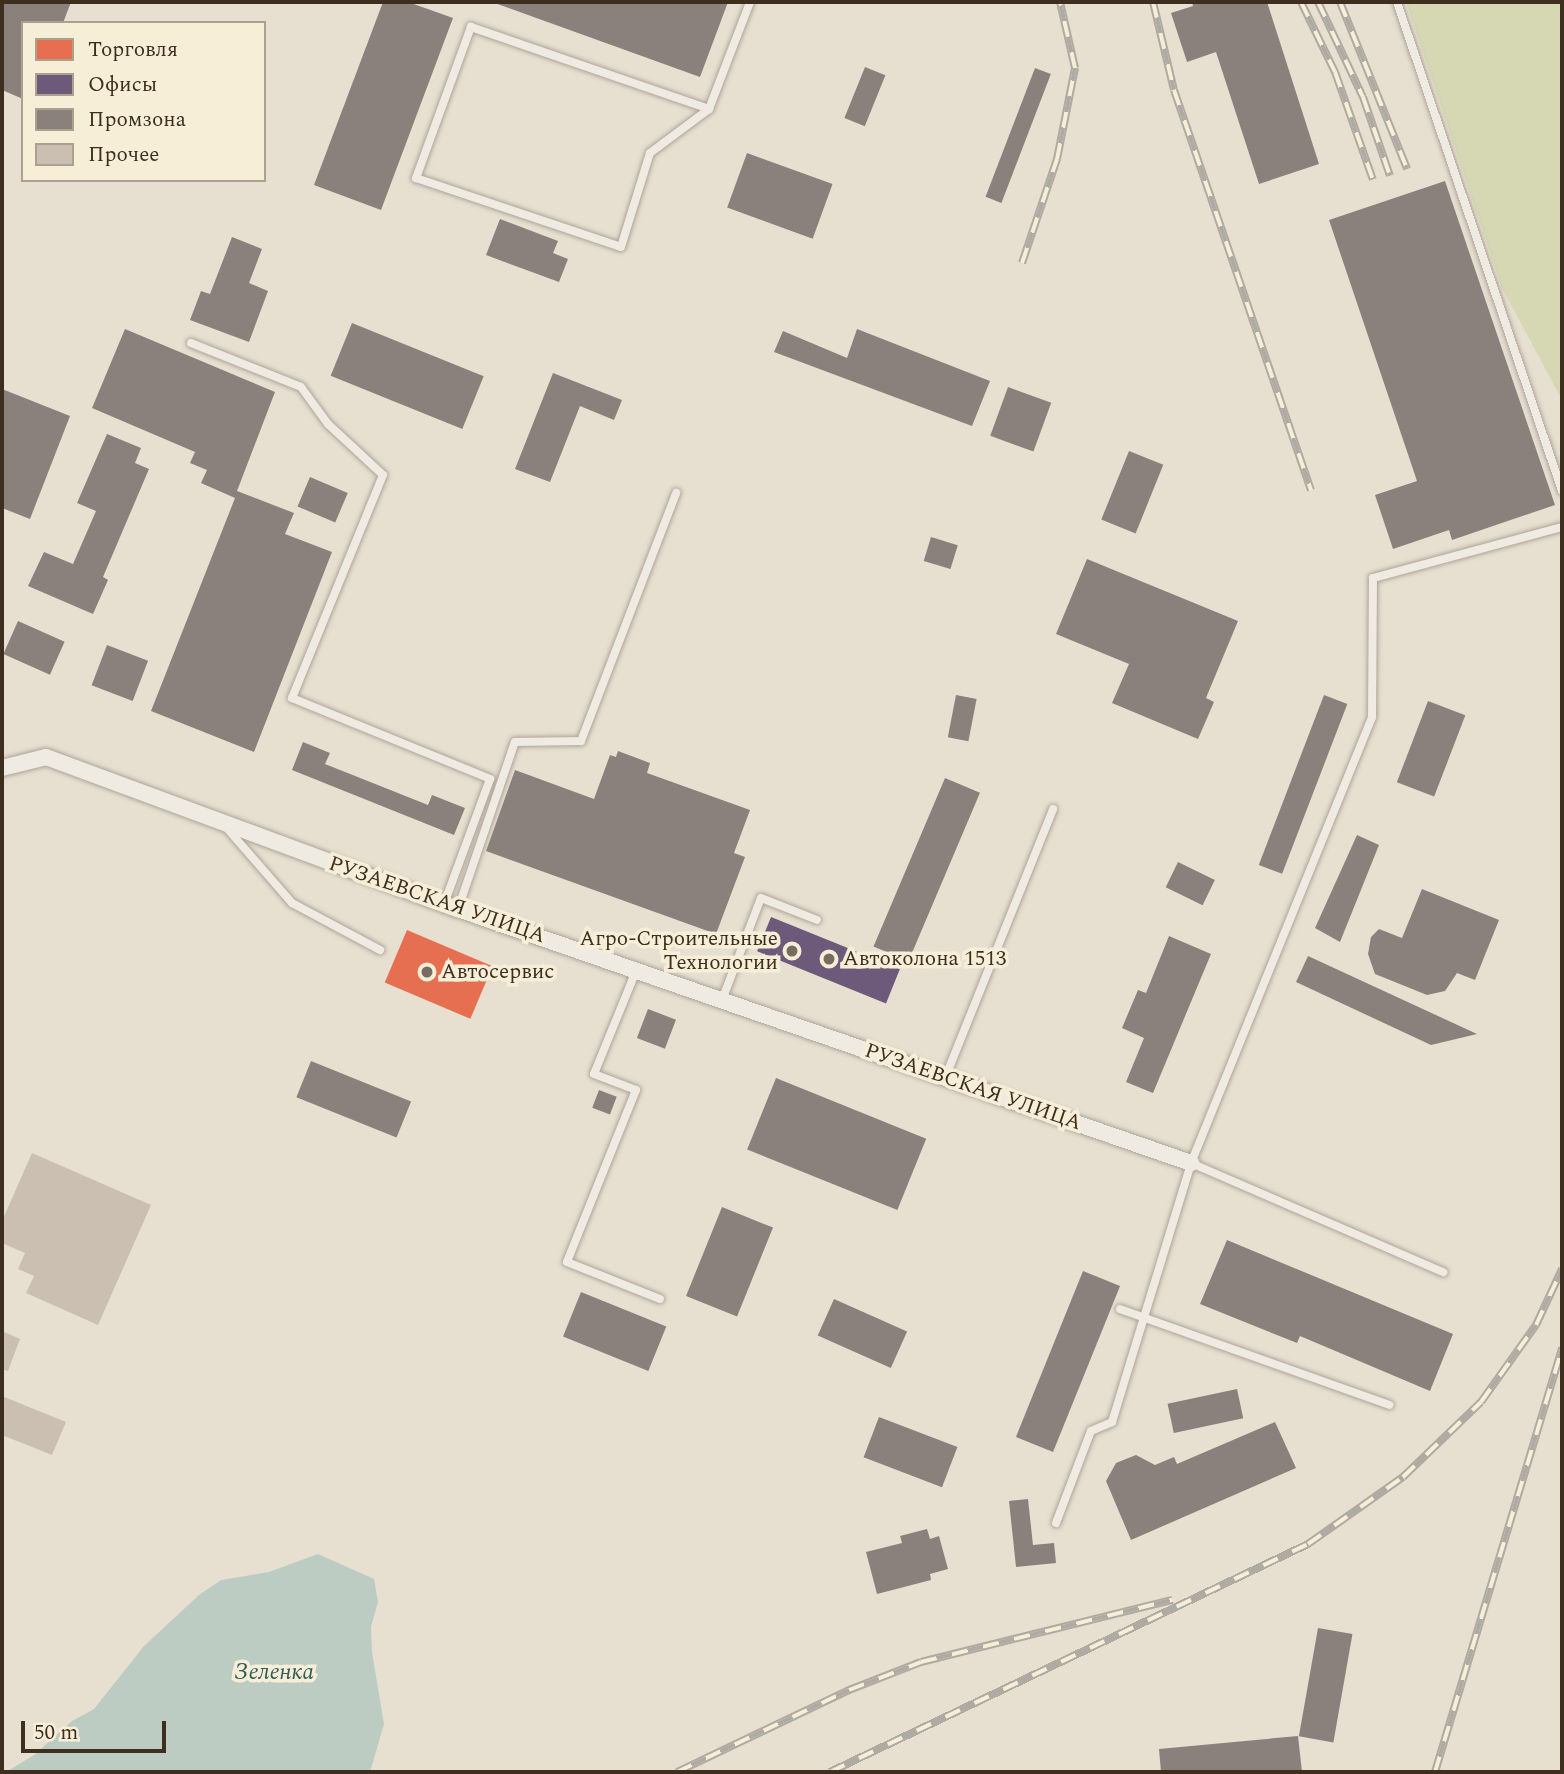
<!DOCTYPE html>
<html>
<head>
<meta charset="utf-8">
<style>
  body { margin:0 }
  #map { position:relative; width:1564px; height:1774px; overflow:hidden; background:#e7e0d1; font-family:Spectral,serif }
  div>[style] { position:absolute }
  .green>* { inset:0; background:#d6d7b3 }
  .water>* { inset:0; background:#bcccc2 }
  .shops>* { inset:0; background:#e76f51; transform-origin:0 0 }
  .offices>* { inset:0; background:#6d597a; transform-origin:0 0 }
  .industry>* { inset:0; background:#8a817c; transform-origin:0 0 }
  .building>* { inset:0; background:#cbbfb2 }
  .roads { filter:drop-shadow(0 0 2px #ada599) drop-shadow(0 0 2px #ada599) }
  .lane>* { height:8px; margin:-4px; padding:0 4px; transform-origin:4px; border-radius:4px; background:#efebe3 }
  .street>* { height:16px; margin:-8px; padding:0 8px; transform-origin:8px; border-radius:8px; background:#efebe3 }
  .rail>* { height:8px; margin-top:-4px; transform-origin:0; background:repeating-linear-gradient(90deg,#f7eed8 0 16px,#afaaa2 0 32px); box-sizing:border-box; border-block:2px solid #afaaa2 }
  .dots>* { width:19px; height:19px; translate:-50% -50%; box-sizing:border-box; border:4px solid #f7eed8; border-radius:50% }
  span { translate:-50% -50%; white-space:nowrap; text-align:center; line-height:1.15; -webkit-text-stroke:7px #f7eed8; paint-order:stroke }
  .street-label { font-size:21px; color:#3d2e20 }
  .poi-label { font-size:21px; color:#3d2e20 }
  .right { translate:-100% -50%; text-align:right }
  .left { translate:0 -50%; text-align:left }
  .water-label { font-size:23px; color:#2f5d5a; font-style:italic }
  .frame { position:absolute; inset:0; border:4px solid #3d2e20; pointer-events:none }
  .legend { position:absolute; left:21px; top:21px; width:245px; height:161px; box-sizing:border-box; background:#f7eed8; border:2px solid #ada18e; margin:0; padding:9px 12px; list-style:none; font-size:21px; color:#3d2e20 }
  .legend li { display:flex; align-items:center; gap:14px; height:35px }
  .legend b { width:35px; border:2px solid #ada18e }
  .scale { position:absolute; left:21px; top:1721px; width:145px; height:32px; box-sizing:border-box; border:4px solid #3d2e20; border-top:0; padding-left:9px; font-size:21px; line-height:24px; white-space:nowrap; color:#3d2e20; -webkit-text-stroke:5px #f7eed8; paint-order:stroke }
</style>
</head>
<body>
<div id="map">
  <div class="green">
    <i style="clip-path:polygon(1406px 2px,1562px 2px,1562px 400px,1502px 288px)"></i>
  </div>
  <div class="water">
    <i style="clip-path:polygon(318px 1554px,374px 1579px,378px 1602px,371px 1627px,372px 1652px,384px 1724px,370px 1772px,6px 1772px,34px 1755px,72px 1721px,94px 1709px,144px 1646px,199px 1595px,221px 1580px,269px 1572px)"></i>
  </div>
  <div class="shops">
    <i style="left:407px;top:930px;width:93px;height:57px;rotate:23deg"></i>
  </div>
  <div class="offices">
    <i style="left:771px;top:917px;width:139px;height:37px;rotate:22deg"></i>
  </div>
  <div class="industry">
    <i style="clip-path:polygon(2px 2px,71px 2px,63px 23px,23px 23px,23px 99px,2px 90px)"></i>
    <i style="clip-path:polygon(383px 2px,408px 2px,453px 18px,381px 210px,314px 185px)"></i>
    <i style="clip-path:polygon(492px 2px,728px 2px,700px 77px)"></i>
    <i style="clip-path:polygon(1192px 2px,1267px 2px,1319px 164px,1259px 184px,1216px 52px,1187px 62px,1171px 13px,1193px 6px)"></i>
    <i style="left:865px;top:67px;width:22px;height:55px;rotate:22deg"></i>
    <i style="left:1035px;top:68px;width:17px;height:138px;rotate:21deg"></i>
    <i style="left:747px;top:153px;width:91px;height:58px;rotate:20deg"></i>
    <i style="clip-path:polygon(1445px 181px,1555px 505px,1452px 540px,1449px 530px,1393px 549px,1375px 495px,1417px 481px,1329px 220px)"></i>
    <i style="clip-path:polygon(500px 219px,558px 241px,553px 253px,568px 259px,559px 282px,486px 255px)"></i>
    <i style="clip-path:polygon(232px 237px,262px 249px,249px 283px,268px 291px,249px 342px,190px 320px,201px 291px,210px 294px)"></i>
    <i style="left:352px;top:323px;width:142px;height:57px;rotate:22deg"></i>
    <i style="clip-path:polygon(125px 329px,275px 392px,237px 491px,294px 513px,285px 534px,332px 552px,254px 752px,151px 711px,235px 498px,201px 483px,207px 470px,190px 463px,195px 452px,92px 408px)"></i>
    <i style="clip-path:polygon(857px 329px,990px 381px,972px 426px,774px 352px,783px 331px,847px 358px)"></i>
    <i style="clip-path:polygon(553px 373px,622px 400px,614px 420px,580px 406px,550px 482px,515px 469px)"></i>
    <i style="left:1008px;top:387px;width:46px;height:52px;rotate:20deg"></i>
    <i style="clip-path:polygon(2px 389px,70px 416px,30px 519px,2px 508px)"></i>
    <i style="clip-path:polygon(107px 434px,141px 448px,135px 463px,149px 469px,103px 577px,108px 580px,93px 614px,28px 586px,44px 552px,73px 564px,96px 511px,77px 503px)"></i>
    <i style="left:1129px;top:451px;width:37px;height:74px;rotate:22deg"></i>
    <i style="left:310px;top:477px;width:41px;height:32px;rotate:23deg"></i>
    <i style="left:931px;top:537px;width:28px;height:25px;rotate:17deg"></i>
    <i style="clip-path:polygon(1087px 559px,1238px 621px,1206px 698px,1214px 702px,1198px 739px,1112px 703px,1129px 664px,1056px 634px)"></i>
    <i style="left:18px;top:621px;width:51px;height:36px;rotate:24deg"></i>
    <i style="left:107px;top:645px;width:44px;height:43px;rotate:21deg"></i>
    <i style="left:956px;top:695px;width:21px;height:43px;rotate:11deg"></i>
    <i style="left:1324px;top:695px;width:25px;height:182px;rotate:21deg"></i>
    <i style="left:1428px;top:701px;width:40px;height:87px;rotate:21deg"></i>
    <i style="clip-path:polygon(303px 742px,330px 753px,325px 764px,428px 805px,432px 795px,465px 808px,454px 835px,292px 770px)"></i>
    <i style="clip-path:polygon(618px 751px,650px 763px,647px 773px,750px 810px,734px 853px,745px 857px,716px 934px,486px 851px,515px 770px,594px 799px,610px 755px,616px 757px)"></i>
    <i style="left:945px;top:778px;width:38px;height:183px;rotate:23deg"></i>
    <i style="clip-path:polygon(1357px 835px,1379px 845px,1340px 942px,1315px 928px)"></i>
    <i style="left:1178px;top:862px;width:41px;height:28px;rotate:26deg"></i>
    <i style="clip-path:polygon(1422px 889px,1499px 920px,1475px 980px,1457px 973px,1445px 991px,1427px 995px,1375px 974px,1368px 954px,1371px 937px,1379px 929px,1402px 938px)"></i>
    <i style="clip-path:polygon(1169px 936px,1211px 954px,1153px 1093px,1126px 1082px,1144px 1038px,1122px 1028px,1138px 990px,1146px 993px)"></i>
    <i style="clip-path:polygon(1308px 956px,1477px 1034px,1431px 1045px,1296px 982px)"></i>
    <i style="left:648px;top:1009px;width:30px;height:31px;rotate:21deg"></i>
    <i style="left:311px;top:1061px;width:108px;height:39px;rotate:22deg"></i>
    <i style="left:776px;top:1078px;width:162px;height:77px;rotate:22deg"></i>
    <i style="left:599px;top:1090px;width:19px;height:19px;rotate:21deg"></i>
    <i style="left:722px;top:1207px;width:55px;height:96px;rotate:22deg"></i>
    <i style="clip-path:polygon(1227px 1240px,1453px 1334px,1430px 1391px,1300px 1336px,1297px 1343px,1200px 1304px)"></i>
    <i style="left:1083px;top:1271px;width:40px;height:179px;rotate:22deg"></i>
    <i style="left:581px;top:1292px;width:92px;height:48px;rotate:22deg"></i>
    <i style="left:834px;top:1299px;width:80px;height:40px;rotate:24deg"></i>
    <i style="left:1237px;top:1389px;width:30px;height:71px;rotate:78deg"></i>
    <i style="left:879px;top:1417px;width:84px;height:43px;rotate:21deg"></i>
    <i style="clip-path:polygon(1275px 1422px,1296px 1468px,1131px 1540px,1106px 1481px,1116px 1463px,1136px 1455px,1155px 1465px,1174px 1457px,1177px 1464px)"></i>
    <i style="clip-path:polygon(1028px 1499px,1033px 1545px,1054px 1543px,1056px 1563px,1016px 1567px,1009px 1501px)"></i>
    <i style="clip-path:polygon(927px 1529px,930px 1539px,939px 1536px,948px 1569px,930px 1574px,931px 1580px,877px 1594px,866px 1552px,902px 1543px,900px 1536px)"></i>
    <i style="left:1318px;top:1628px;width:35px;height:110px;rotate:10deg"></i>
    <i style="clip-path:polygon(1298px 1736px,1302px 1772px,1161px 1772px,1159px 1749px)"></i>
  </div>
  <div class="building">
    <i style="clip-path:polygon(32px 1153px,151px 1205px,98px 1325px,26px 1293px,34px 1276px,18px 1269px,25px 1253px,2px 1243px,2px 1221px)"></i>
    <i style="clip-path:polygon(2px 1331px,20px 1339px,8px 1371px,2px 1369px)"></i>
    <i style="clip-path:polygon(2px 1396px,66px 1422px,52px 1455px,2px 1435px)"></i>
  </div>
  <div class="roads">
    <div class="lane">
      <i style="left:1397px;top:2px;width:516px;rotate:71.35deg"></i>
      <i style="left:709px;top:109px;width:252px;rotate:-161deg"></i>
      <i style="left:471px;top:27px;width:161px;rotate:110deg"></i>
      <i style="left:416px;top:178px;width:216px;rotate:18.6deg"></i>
      <i style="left:621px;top:247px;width:98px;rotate:-72.9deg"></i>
      <i style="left:650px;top:153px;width:74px;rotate:-36.7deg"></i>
      <i style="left:709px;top:109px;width:115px;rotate:-69deg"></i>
      <i style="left:191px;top:343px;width:118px;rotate:21.8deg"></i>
      <i style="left:301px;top:387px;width:46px;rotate:53.9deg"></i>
      <i style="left:328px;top:424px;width:75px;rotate:42.8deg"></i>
      <i style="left:383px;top:475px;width:241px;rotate:112.2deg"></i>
      <i style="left:292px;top:698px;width:214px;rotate:22.2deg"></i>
      <i style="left:490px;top:779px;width:133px;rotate:110.2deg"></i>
      <i style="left:225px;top:826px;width:102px;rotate:49deg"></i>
      <i style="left:292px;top:903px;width:100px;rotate:28.1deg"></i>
      <i style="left:458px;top:909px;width:176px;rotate:-71.2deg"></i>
      <i style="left:515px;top:742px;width:66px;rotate:-0.9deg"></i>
      <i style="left:581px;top:741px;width:266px;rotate:-69deg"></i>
      <i style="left:636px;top:971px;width:111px;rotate:112.2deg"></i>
      <i style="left:594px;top:1074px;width:45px;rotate:20.9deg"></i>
      <i style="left:636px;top:1090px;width:185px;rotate:111.9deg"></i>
      <i style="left:567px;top:1262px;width:100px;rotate:21.7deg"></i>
      <i style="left:722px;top:1000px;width:109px;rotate:-69.1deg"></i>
      <i style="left:761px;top:898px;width:60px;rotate:21.4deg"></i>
      <i style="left:945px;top:1078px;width:290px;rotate:-68.1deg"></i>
      <i style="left:1191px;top:1163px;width:275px;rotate:23.4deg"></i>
      <i style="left:1120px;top:1309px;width:286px;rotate:19.6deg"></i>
      <i style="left:1056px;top:1523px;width:98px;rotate:-69.2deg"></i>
      <i style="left:1091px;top:1431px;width:23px;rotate:-23deg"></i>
      <i style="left:1112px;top:1422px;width:271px;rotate:-73deg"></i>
      <i style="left:1191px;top:1163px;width:481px;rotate:-67.9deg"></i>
      <i style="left:1372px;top:717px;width:139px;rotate:-89.6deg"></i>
      <i style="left:1373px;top:578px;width:196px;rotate:-15.1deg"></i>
    </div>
    <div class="street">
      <i style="left:2px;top:768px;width:45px;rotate:-14deg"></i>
      <i style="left:46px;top:757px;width:439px;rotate:20.3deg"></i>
      <i style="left:458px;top:909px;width:776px;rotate:19.11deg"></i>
    </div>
  </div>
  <div class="rail">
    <i style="left:1153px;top:2px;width:90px;rotate:76.6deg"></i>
    <i style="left:1174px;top:90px;width:423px;rotate:71.1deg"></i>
    <i style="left:1301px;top:2px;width:78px;rotate:64.1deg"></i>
    <i style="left:1335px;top:72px;width:114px;rotate:70.6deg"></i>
    <i style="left:1318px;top:2px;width:105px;rotate:64.7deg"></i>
    <i style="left:1363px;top:97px;width:83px;rotate:71.1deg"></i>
    <i style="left:1340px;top:2px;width:180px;rotate:68.1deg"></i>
    <i style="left:1022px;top:263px;width:110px;rotate:-71.4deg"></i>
    <i style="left:1057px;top:159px;width:93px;rotate:-78.8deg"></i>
    <i style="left:1075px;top:68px;width:68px;rotate:-102.8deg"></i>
    <i style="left:677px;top:1772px;width:191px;rotate:-25.5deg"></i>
    <i style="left:849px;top:1690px;width:77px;rotate:-21.3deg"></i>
    <i style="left:921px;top:1662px;width:259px;rotate:-13.9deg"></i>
    <i style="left:830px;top:1772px;width:530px;rotate:-25.5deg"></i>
    <i style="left:1308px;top:1544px;width:116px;rotate:-35.2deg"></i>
    <i style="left:1403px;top:1477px;width:108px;rotate:-43.9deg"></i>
    <i style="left:1481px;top:1402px;width:95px;rotate:-54.5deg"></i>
    <i style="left:1536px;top:1325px;width:62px;rotate:-65.1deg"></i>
    <i style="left:1435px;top:1772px;width:443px;rotate:-73.3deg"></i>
  </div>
  <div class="dots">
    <i style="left:792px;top:951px;background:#786c5e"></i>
    <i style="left:829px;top:959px;background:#786c5e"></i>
    <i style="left:427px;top:972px;background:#786c5e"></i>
  </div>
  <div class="street-label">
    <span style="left:437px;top:900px;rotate:19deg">РУЗАЕВСКАЯ УЛИЦА</span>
    <span style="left:973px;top:1087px;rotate:19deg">РУЗАЕВСКАЯ УЛИЦА</span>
  </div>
  <div class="poi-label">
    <span class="right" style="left:778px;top:951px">Агро-Строительные<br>Технологии</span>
    <span class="left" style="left:843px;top:959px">Автоколона 1513</span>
    <span class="left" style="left:441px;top:972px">Автосервис</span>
  </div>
  <div class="water-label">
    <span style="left:274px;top:1673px">Зеленка</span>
  </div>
  <div class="frame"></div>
  <ul class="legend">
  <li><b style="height:19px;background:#e76f51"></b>Торговля</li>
  <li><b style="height:19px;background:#6d597a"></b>Офисы</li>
  <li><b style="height:19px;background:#8a817c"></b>Промзона</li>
  <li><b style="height:19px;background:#cbbfb2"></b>Прочее</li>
  </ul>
  <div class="scale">50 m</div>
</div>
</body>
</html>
